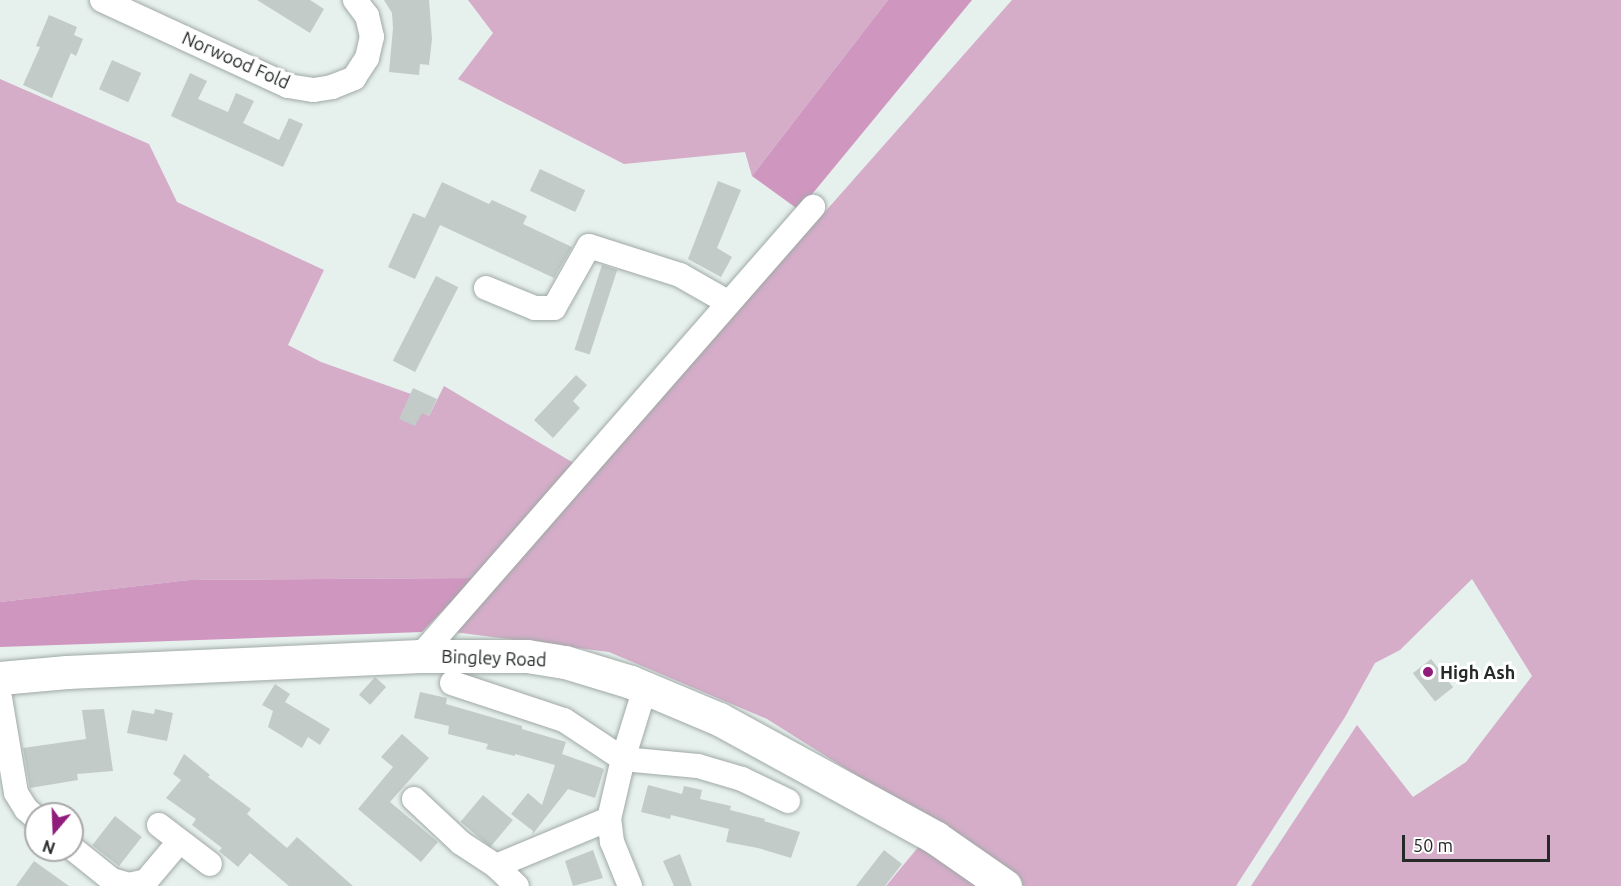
<!DOCTYPE html>
<html>
<head>
<meta charset="utf-8">
<style>
  body { margin:0 }
  #map { position:relative; width:1621px; height:886px; overflow:hidden; background:#e6f0ed; font-family:Ubuntu,sans-serif }
  div>[style] { position:absolute }
  .green>* { inset:0; background:#d5adc9 }
  .forest>* { inset:0; background:#cf96bf }
  .building>* { inset:0; background:#c2cbc8; transform-origin:0 0 }
  .roads { filter:drop-shadow(0 0 2px #a0a9a6) drop-shadow(0 0 2px #a0a9a6) }
  .street>* { height:24px; margin:-12px; padding:0 12px; transform-origin:12px; border-radius:12px; background:#fff }
  .secondary>* { height:33px; margin:-16.5px; padding:0 16.5px; transform-origin:16.5px; border-radius:16.5px; background:#fff }
  .dots>* { width:16px; height:16px; translate:-50% -50%; box-sizing:border-box; border:3px solid #fff; border-radius:50% }
  span { translate:-50% -50%; white-space:nowrap; text-align:center; line-height:1.15; -webkit-text-stroke:6px #fff; paint-order:stroke }
  .street-label { font-size:18px; color:#252928 }
  .poi-label { font-size:18px; color:#252928; font-weight:700 }
  .left { translate:0 -50%; text-align:left }
  .north { position:absolute; left:24px; top:802px; width:60px; height:60px; box-sizing:border-box; background:#fff; border:2px solid #a8a9a9; border-radius:50%; rotate:199deg; font-size:16px; font-weight:700; line-height:24px; text-align:center; color:#252928 }
  .north::after { content:''; display:block; margin:auto; width:21px; height:27px; background:#901c7b; clip-path:polygon(50% 0,100% 100%,50% 72%,0 100%) }
  .scale { position:absolute; left:1402px; top:835px; width:148px; height:27px; box-sizing:border-box; border:3px solid #252928; border-top:0; padding-left:8px; font-size:18px; line-height:21px; white-space:nowrap; color:#252928; -webkit-text-stroke:4px #fff; paint-order:stroke }
</style>
</head>
<body>
<div id="map">
  <div class="green">
    <i style="clip-path:polygon(468px 0,888px 0,752px 176px,745px 152px,624px 164px,458px 79px,493px 33px)"></i>
    <i style="clip-path:polygon(1012px 0,1621px 0,1621px 886px,1251px 886px,1357px 725px,1413px 797px,1466px 762px,1532px 676px,1472px 579px,1400px 650px,1375px 663px,1345px 717px,1236px 886px,1024px 886px,948px 833px,767px 719px,609px 652px,454px 632px)"></i>
    <i style="clip-path:polygon(0 79px,149px 144px,177px 202px,324px 270px,288px 345px,321px 362px,411px 394px,406px 405px,429px 416px,444px 386px,577px 465px,474px 578px,189px 580px,0 602px)"></i>
    <i style="clip-path:polygon(920px 845px,993px 886px,886px 886px)"></i>
  </div>
  <div class="forest">
    <i style="clip-path:polygon(888px 0,972px 0,799px 210px,752px 176px)"></i>
    <i style="clip-path:polygon(474px 578px,422px 632px,0 647px,0 602px,189px 580px)"></i>
  </div>
  <div class="building">
    <i style="clip-path:polygon(257px 0,310px 0,324px 9px,310px 33px)"></i>
    <i style="clip-path:polygon(384px 0,429px 0,432px 39px,429px 65px,420px 64px,419px 75px,389px 72px,393px 28px,392px 13px)"></i>
    <i style="clip-path:polygon(49px 15px,77px 27px,74px 35px,83px 39px,76px 56px,71px 53px,52px 98px,23px 85px,40px 47px,36px 46px)"></i>
    <i style="left:112px;top:60px;width:32px;height:32px;rotate:24deg"></i>
    <i style="clip-path:polygon(190px 73px,207px 81px,198px 99px,228px 112px,236px 93px,254px 101px,243px 123px,279px 140px,289px 118px,303px 124px,283px 167px,171px 116px)"></i>
    <i style="left:540px;top:169px;width:50px;height:24px;rotate:25deg"></i>
    <i style="clip-path:polygon(718px 181px,741px 190px,717px 248px,732px 257px,721px 277px,688px 259px)"></i>
    <i style="clip-path:polygon(442px 182px,489px 204px,492px 200px,527px 216px,523px 224px,572px 247px,554px 278px,440px 225px,415px 279px,388px 267px,413px 213px,425px 218px)"></i>
    <i style="left:602px;top:265px;width:16px;height:89px;rotate:18deg"></i>
    <i style="left:436px;top:276px;width:25px;height:95px;rotate:27deg"></i>
    <i style="clip-path:polygon(576px 375px,587px 385px,573px 401px,580px 408px,553px 438px,534px 420px)"></i>
    <i style="clip-path:polygon(413px 388px,437px 399px,429px 416px,422px 413px,415px 426px,399px 419px)"></i>
    <i style="left:1431px;top:659px;width:36px;height:23px;rotate:52deg"></i>
    <i style="left:375px;top:677px;width:15px;height:24px;rotate:42deg"></i>
    <i style="clip-path:polygon(275px 684px,290px 694px,285px 702px,330px 729px,320px 745px,308px 737px,302px 748px,268px 727px,273px 711px,262px 705px)"></i>
    <i style="clip-path:polygon(420px 692px,447px 698px,446px 704px,522px 726px,522px 729px,566px 742px,562px 754px,604px 769px,595px 798px,568px 789px,532px 835px,533px 831px,511px 814px,528px 793px,542px 805px,555px 765px,515px 754px,515px 756px,486px 749px,488px 744px,448px 734px,449px 726px,414px 718px)"></i>
    <i style="clip-path:polygon(104px 709px,113px 771px,77px 774px,78px 780px,30px 788px,23px 748px,86px 739px,82px 710px)"></i>
    <i style="clip-path:polygon(155px 709px,173px 713px,167px 741px,127px 733px,132px 710px,154px 714px)"></i>
    <i style="clip-path:polygon(402px 734px,429px 758px,390px 802px,438px 842px,421px 862px,358px 809px,393px 767px,381px 757px)"></i>
    <i style="clip-path:polygon(184px 754px,210px 775px,208px 777px,251px 809px,247px 814px,287px 848px,297px 837px,353px 886px,289px 886px,250px 853px,238px 867px,219px 851px,222px 848px,192px 825px,196px 819px,166px 798px,181px 780px,173px 774px)"></i>
    <i style="clip-path:polygon(648px 785px,682px 794px,684px 786px,702px 790px,700px 799px,731px 806px,730px 810px,765px 819px,764px 821px,800px 832px,791px 858px,758px 848px,726px 842px,729px 829px,671px 815px,670px 819px,641px 812px)"></i>
    <i style="left:483px;top:795px;width:39px;height:35px;rotate:40deg"></i>
    <i style="left:115px;top:816px;width:34px;height:37px;rotate:38deg"></i>
    <i style="clip-path:polygon(593px 850px,603px 878px,573px 886px,565px 861px)"></i>
    <i style="clip-path:polygon(884px 850px,902px 864px,885px 886px,856px 886px)"></i>
    <i style="clip-path:polygon(680px 854px,692px 886px,674px 886px,663px 861px)"></i>
    <i style="clip-path:polygon(34px 861px,69px 886px,16px 886px)"></i>
  </div>
  <div class="roads">
    <div class="street">
      <i style="left:102px;top:0;width:205px;rotate:24.8deg"></i>
      <i style="left:288px;top:86px;width:26px;rotate:9deg"></i>
      <i style="left:314px;top:90px;width:18px;rotate:-9deg"></i>
      <i style="left:332px;top:87px;width:24px;rotate:-22deg"></i>
      <i style="left:354px;top:78px;width:24px;rotate:-57deg"></i>
      <i style="left:367px;top:58px;width:22px;rotate:-77deg"></i>
      <i style="left:372px;top:37px;width:22px;rotate:-103deg"></i>
      <i style="left:367px;top:16px;width:20px;rotate:-127deg"></i>
      <i style="left:486px;top:288px;width:53px;rotate:22.2deg"></i>
      <i style="left:535px;top:308px;width:19px"></i>
      <i style="left:554px;top:308px;width:71px;rotate:-60.6deg"></i>
      <i style="left:589px;top:246px;width:96px;rotate:17.7deg"></i>
      <i style="left:680px;top:275px;width:56px;rotate:29.7deg"></i>
      <i style="left:420px;top:656px;width:597px;rotate:-48.81deg"></i>
      <i style="left:452px;top:683px;width:118px;rotate:18.3deg"></i>
      <i style="left:564px;top:720px;width:71px;rotate:33.5deg"></i>
      <i style="left:623px;top:759px;width:75px;rotate:5.3deg"></i>
      <i style="left:698px;top:766px;width:46px;rotate:16.5deg"></i>
      <i style="left:742px;top:779px;width:51px;rotate:25.6deg"></i>
      <i style="left:0;top:698px;width:96px;rotate:80.4deg"></i>
      <i style="left:16px;top:793px;width:19px;rotate:58deg"></i>
      <i style="left:26px;top:809px;width:13px;rotate:42deg"></i>
      <i style="left:414px;top:799px;width:64px;rotate:43.1deg"></i>
      <i style="left:461px;top:843px;width:42px;rotate:33.3deg"></i>
      <i style="left:496px;top:866px;width:29px;rotate:44deg"></i>
      <i style="left:159px;top:825px;width:64px;rotate:37.4deg"></i>
      <i style="left:72px;top:848px;width:51px;rotate:38.7deg"></i>
      <i style="left:112px;top:880px;width:18px;rotate:16deg"></i>
      <i style="left:129px;top:885px;width:17px;rotate:-13deg"></i>
      <i style="left:146px;top:881px;width:51px;rotate:-49.8deg"></i>
      <i style="left:496px;top:866px;width:122px;rotate:-22.6deg"></i>
      <i style="left:630px;top:886px;width:48px;rotate:-112.2deg"></i>
      <i style="left:612px;top:842px;width:23px;rotate:-97deg"></i>
      <i style="left:609px;top:819px;width:62px;rotate:-76.9deg"></i>
      <i style="left:623px;top:759px;width:74px;rotate:-72.8deg"></i>
    </div>
    <div class="secondary">
      <i style="left:0;top:678px;width:67px;rotate:-5.1deg"></i>
      <i style="left:67px;top:672px;width:353px;rotate:-2.6deg"></i>
      <i style="left:420px;top:656px;width:107px"></i>
      <i style="left:527px;top:656px;width:38px;rotate:9deg"></i>
      <i style="left:565px;top:662px;width:69px;rotate:16.9deg"></i>
      <i style="left:631px;top:682px;width:95px;rotate:22.8deg"></i>
      <i style="left:719px;top:719px;width:247px;rotate:28.7deg"></i>
      <i style="left:936px;top:838px;width:84px;rotate:34.8deg"></i>
    </div>
  </div>
  <div class="dots">
    <i style="left:1428px;top:672px;background:#901c7b"></i>
  </div>
  <div class="street-label">
    <span style="left:236px;top:60px;rotate:24deg">Norwood Fold</span>
    <span style="left:494px;top:658px;rotate:2deg">Bingley Road</span>
  </div>
  <div class="poi-label">
    <span class="left" style="left:1440px;top:672px">High Ash</span>
  </div>
  <div class="north">N</div>
  <div class="scale">50 m</div>
</div>
</body>
</html>
